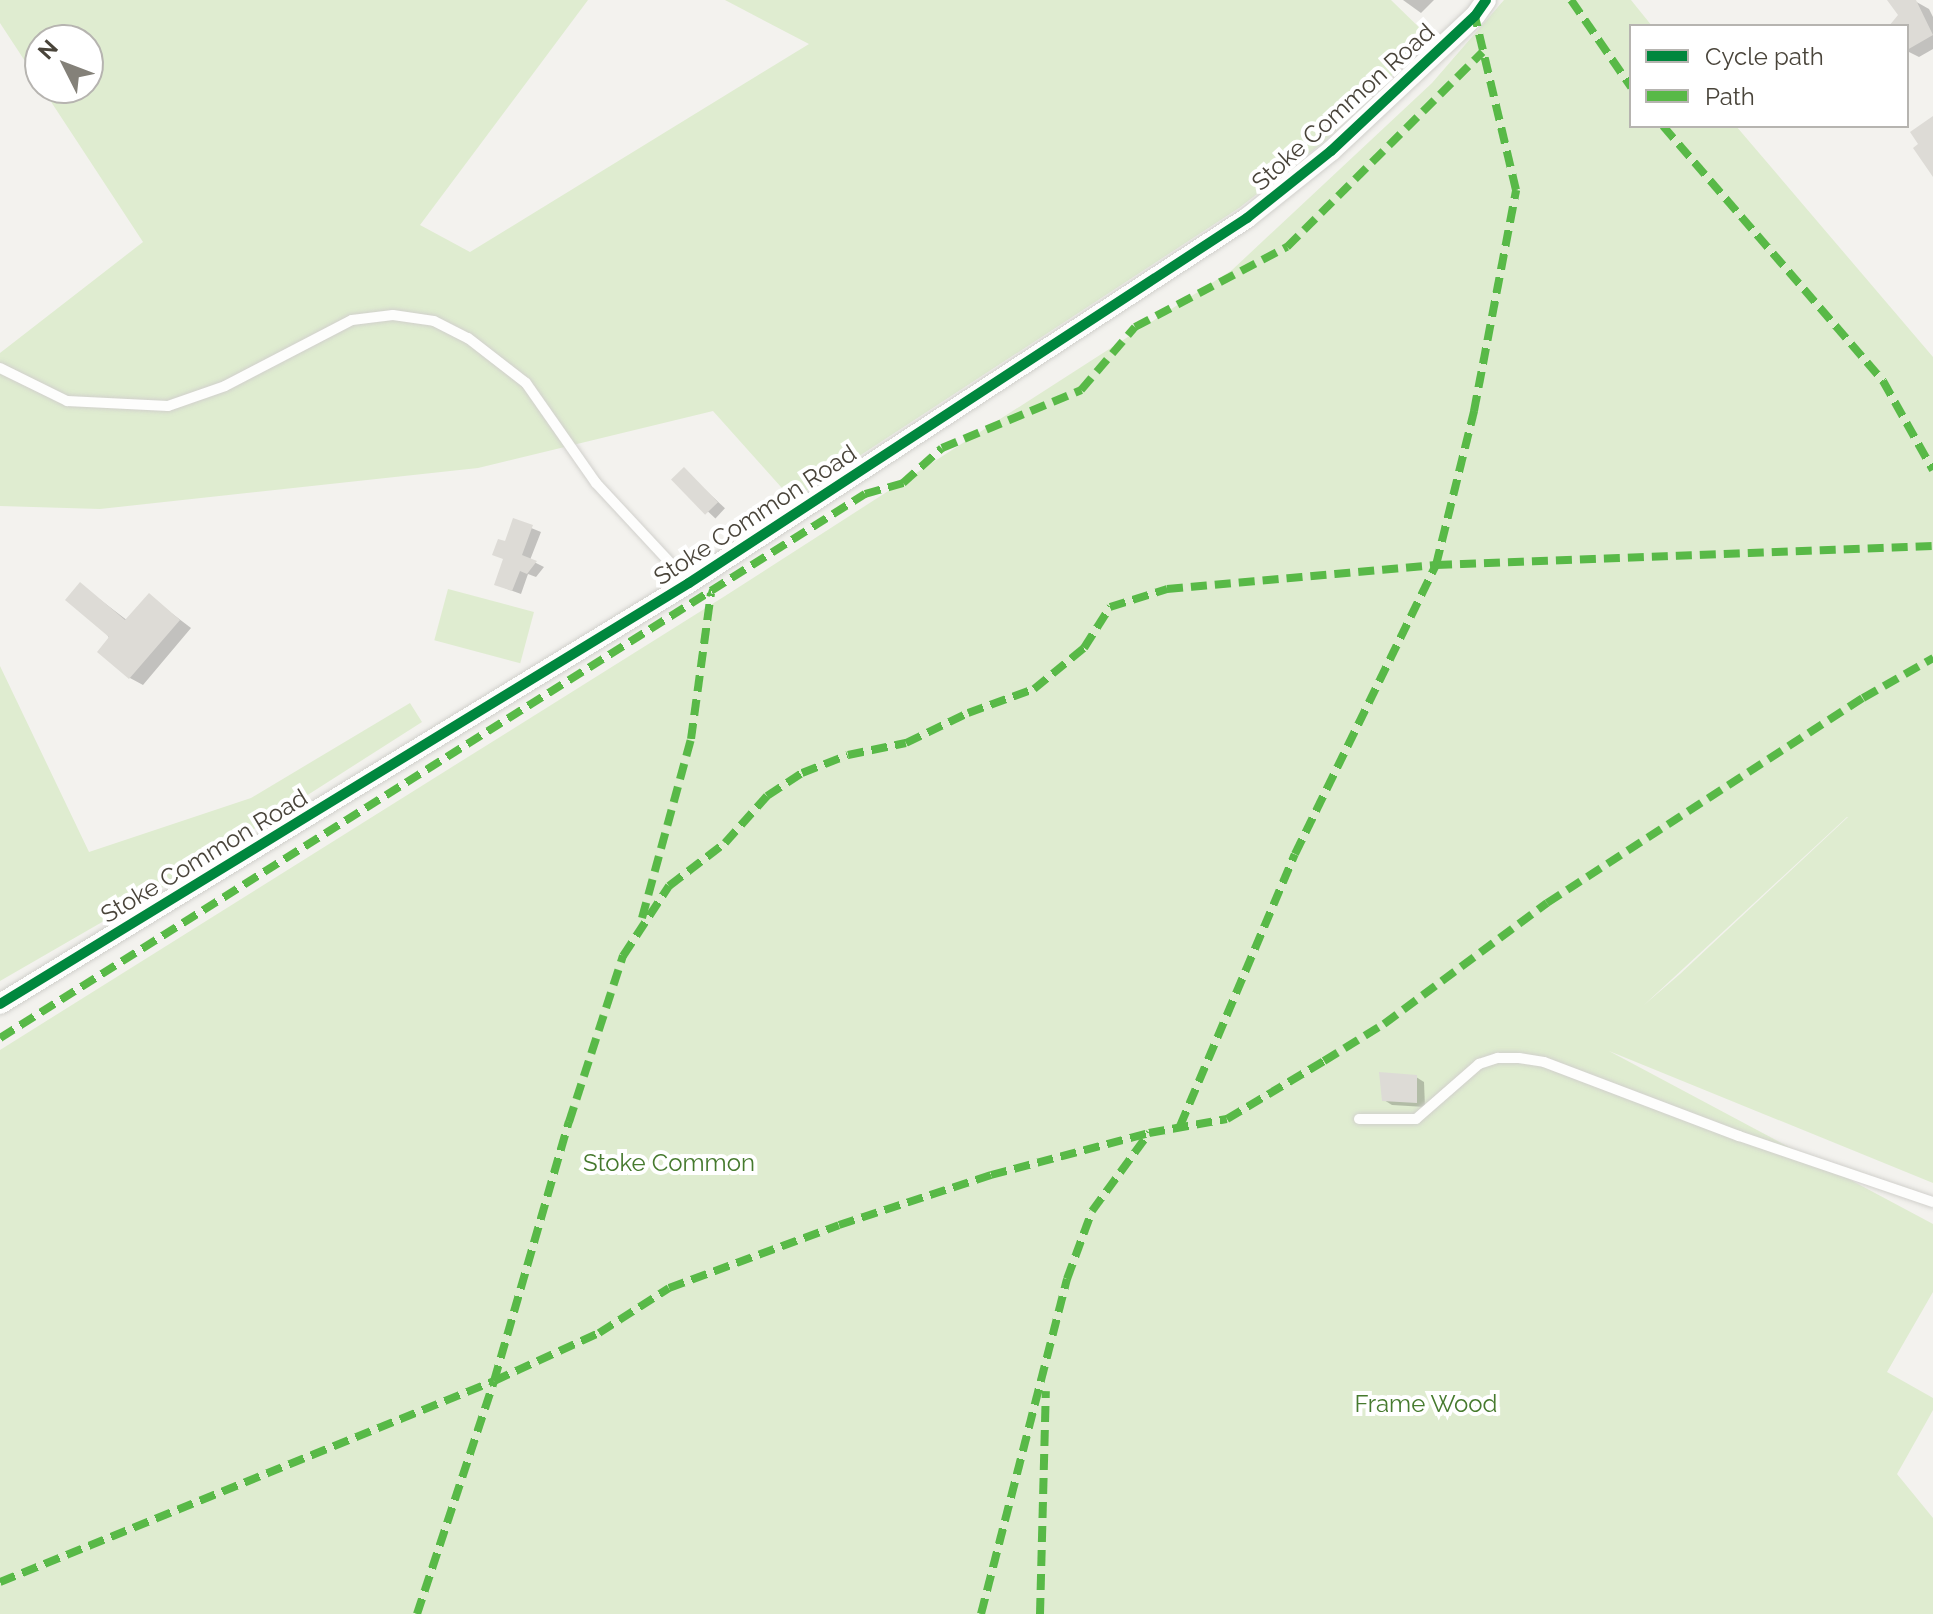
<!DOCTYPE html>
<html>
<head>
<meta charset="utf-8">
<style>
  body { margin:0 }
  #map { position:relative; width:1933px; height:1614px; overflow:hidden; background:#f3f2ee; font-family:Raleway,sans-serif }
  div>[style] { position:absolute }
  .green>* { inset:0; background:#dfecd0; transform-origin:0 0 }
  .shadow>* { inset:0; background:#0003; transform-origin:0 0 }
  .building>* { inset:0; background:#dddbd6; transform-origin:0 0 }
  .roads { filter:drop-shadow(0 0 2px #d1d0cc) drop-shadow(0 0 2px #d1d0cc) }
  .service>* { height:10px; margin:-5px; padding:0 5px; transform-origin:5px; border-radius:5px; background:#fdfdfc }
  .minor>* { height:20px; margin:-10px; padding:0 10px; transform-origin:10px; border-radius:10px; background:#fdfdfc }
  .quiet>* { height:8px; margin-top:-4px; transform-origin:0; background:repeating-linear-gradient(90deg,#58b947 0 16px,transparent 0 24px) }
  .cycleway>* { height:10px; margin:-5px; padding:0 5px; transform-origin:5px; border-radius:5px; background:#00873e }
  span { translate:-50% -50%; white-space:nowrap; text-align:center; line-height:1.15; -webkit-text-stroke:8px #fff; paint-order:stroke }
  .street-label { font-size:24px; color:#49443a }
  .park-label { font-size:24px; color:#467a2e }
  .legend { position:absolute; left:1629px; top:24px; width:280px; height:104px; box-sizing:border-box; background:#fff; border:2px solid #b6b4b0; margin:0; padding:10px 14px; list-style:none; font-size:24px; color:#49443a }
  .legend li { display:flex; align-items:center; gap:16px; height:40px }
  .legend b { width:40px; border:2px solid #b6b4b0 }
  .north { position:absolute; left:24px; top:24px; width:80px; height:80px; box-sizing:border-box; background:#fff; border:2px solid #b6b4b0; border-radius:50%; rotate:312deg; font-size:22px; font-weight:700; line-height:32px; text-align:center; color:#49443a }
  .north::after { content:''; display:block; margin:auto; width:28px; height:36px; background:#848179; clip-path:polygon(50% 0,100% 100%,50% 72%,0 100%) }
</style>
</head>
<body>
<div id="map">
  <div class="green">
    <i style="clip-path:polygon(0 0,588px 0,420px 225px,470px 252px,809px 44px,725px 0,1391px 0,1430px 38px,1325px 141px,1239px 208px,795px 498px,781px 487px,713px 411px,478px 468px,100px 509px,0 506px,0 353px,143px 242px,42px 88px,88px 88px,88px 40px,40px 40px,40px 84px,0 23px)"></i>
    <i style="clip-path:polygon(evenodd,1504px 0,1631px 0,1652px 26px,1631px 26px,1631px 126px,1736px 126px,1933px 357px,1933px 1183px,1609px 1051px,1933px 1224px,1933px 1292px,1887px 1372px,1933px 1398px,1933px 1410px,1897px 1474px,1933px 1518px,1933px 1614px,0 1614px,0 1050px,725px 596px,1232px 270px,1432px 83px,1504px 0,1848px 817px,1680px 974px,1644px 1005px,1847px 817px,1848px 817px)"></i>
    <i style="left:448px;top:589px;width:89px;height:53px;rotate:15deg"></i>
    <i style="clip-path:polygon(0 666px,89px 852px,251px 798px,410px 703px,422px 722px,168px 884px,0 981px)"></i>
  </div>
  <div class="shadow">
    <i style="clip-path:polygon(1403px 0,1434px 0,1421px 13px)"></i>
    <i style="clip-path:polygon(1889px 0,1913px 0,1929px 9px,1933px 17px,1933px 49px,1919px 57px,1907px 51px,1907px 26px,1899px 26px,1900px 15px)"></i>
    <i style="left:684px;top:470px;width:56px;height:14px;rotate:43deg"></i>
    <i style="clip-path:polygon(514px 521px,541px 532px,530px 560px,544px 567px,536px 577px,528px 574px,521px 594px,505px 588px,506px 544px)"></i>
    <i style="clip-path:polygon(81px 585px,128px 621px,149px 596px,191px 628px,143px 685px,130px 678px)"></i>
    <i style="clip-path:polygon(1416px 1077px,1424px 1082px,1425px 1107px,1392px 1105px,1384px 1100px)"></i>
  </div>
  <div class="building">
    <i style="clip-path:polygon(1887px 0,1916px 0,1933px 35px,1907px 50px,1907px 26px,1889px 26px,1898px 15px)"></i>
    <i style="clip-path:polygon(1933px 116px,1933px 177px,1913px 148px,1918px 144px,1910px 132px)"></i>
    <i style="left:684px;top:467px;width:49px;height:18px;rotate:46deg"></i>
    <i style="clip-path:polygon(513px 518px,533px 525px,522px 555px,537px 561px,527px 574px,520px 571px,512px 591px,494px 585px,503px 559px,492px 555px,498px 539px,505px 541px)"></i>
    <i style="clip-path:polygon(80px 582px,125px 620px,149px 593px,180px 620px,129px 679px,97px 652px,109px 637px,65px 600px)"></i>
    <i style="clip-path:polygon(1379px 1072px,1417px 1075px,1417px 1103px,1382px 1101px)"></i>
  </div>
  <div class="roads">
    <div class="service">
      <i style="left:0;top:368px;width:75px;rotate:26.2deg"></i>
      <i style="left:67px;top:401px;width:101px;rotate:2.8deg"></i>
      <i style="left:168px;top:406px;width:60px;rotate:-19.3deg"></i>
      <i style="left:225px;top:386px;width:143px;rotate:-27.5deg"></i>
      <i style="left:352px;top:320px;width:41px;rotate:-7deg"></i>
      <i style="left:393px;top:315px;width:41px;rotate:8.3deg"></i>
      <i style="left:434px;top:321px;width:38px;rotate:27deg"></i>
      <i style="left:468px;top:338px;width:73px;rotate:37.8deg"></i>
      <i style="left:526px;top:383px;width:122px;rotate:55deg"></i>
      <i style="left:596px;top:483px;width:137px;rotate:47.1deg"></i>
      <i style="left:1359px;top:1119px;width:57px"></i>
      <i style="left:1416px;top:1119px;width:84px;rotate:-41.1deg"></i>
      <i style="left:1479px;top:1064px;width:20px;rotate:-18deg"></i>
      <i style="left:1498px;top:1058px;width:21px"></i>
      <i style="left:1519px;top:1058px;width:25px;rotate:9deg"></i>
      <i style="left:1544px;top:1062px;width:209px;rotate:20.8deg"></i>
      <i style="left:1739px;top:1136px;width:205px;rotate:18.8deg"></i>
    </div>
    <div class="minor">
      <i style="left:0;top:1004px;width:807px;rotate:-31.43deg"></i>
      <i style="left:689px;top:583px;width:667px;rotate:-33.19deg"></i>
      <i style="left:1247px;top:218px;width:107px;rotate:-38.6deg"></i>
      <i style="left:1331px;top:151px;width:197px;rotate:-43.2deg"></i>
      <i style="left:1475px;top:16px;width:19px;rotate:-55deg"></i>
    </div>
  </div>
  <div class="quiet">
    <i style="left:1571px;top:0;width:106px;rotate:55.4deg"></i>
    <i style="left:1663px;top:126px;width:337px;rotate:49.2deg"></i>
    <i style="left:1883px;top:381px;width:102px;rotate:60.7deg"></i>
    <i style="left:642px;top:918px;width:186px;rotate:-74.7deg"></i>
    <i style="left:691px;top:739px;width:147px;rotate:-82.2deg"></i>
    <i style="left:711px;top:593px;width:3px;rotate:-162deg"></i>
    <i style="left:0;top:1038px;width:1022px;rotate:-32.17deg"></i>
    <i style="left:865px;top:494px;width:40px;rotate:-16deg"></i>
    <i style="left:903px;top:483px;width:52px;rotate:-41.9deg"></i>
    <i style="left:942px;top:448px;width:151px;rotate:-22.6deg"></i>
    <i style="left:1081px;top:390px;width:83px;rotate:-49.4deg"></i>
    <i style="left:1135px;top:327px;width:172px;rotate:-27.8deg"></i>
    <i style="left:1287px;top:247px;width:276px;rotate:-44.9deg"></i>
    <i style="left:1180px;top:1126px;width:295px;rotate:-67.1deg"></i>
    <i style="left:1295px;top:854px;width:322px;rotate:-64deg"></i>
    <i style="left:1436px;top:565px;width:159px;rotate:-76.1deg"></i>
    <i style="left:1474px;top:411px;width:225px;rotate:-79.2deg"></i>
    <i style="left:1516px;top:190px;width:179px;rotate:-103.3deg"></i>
    <i style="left:0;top:1582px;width:533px;rotate:-22.14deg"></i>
    <i style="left:494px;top:1381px;width:115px;rotate:-24.6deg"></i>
    <i style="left:599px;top:1333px;width:83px;rotate:-32.7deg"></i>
    <i style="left:669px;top:1288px;width:181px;rotate:-20.3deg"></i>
    <i style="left:839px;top:1225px;width:160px;rotate:-18.2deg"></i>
    <i style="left:991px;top:1175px;width:163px;rotate:-14.9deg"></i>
    <i style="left:417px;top:1614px;width:245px;rotate:-71.7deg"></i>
    <i style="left:494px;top:1381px;width:270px;rotate:-73.9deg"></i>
    <i style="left:569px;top:1122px;width:175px;rotate:-72deg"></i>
    <i style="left:623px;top:956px;width:84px;rotate:-56.7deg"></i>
    <i style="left:669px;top:886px;width:71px;rotate:-37.5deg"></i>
    <i style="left:725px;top:843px;width:63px;rotate:-48.2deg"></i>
    <i style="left:767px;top:796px;width:42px;rotate:-33.3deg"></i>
    <i style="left:802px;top:773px;width:49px;rotate:-21.4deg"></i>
    <i style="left:848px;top:755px;width:59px;rotate:-11.7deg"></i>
    <i style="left:906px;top:743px;width:69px;rotate:-25.8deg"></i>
    <i style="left:968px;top:713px;width:70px;rotate:-20deg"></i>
    <i style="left:1034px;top:689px;width:65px;rotate:-39.4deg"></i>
    <i style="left:1084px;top:648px;width:49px;rotate:-57.6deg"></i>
    <i style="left:1110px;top:607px;width:60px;rotate:-17.5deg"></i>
    <i style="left:1167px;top:589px;width:270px;rotate:-5.1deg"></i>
    <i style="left:1436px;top:565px;width:497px;rotate:-2.2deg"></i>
    <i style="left:981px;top:1614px;width:346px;rotate:-75.6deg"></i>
    <i style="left:1067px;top:1279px;width:72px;rotate:-69.8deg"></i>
    <i style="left:1092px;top:1211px;width:97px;rotate:-53.8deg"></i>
    <i style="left:1149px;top:1133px;width:79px;rotate:-10.2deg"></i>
    <i style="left:1227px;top:1119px;width:113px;rotate:-30.9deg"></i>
    <i style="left:1324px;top:1061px;width:70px;rotate:-31.7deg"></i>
    <i style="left:1384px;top:1024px;width:203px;rotate:-36.6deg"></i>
    <i style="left:1547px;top:903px;width:377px;rotate:-33deg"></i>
    <i style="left:1863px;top:698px;width:81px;rotate:-29.7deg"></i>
    <i style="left:1040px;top:1614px;width:223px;rotate:-88.5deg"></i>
  </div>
  <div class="cycleway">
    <i style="left:0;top:1004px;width:807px;rotate:-31.43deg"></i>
    <i style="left:689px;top:583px;width:667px;rotate:-33.19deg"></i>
    <i style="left:1247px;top:218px;width:107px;rotate:-38.6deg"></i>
    <i style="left:1331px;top:151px;width:197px;rotate:-43.2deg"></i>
    <i style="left:1475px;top:16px;width:19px;rotate:-55deg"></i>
  </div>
  <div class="street-label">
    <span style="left:1343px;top:107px;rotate:-42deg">Stoke Common Road</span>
    <span style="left:755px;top:515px;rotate:-33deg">Stoke Common Road</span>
    <span style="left:204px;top:856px;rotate:-31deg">Stoke Common Road</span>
  </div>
  <div class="park-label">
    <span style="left:669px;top:1163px">Stoke Common</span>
    <span style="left:1426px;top:1404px">Frame Wood</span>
  </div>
  <ul class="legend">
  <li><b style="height:10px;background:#00873e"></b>Cycle path</li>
  <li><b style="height:10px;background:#58b947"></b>Path</li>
  </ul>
  <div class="north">N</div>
</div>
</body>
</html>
